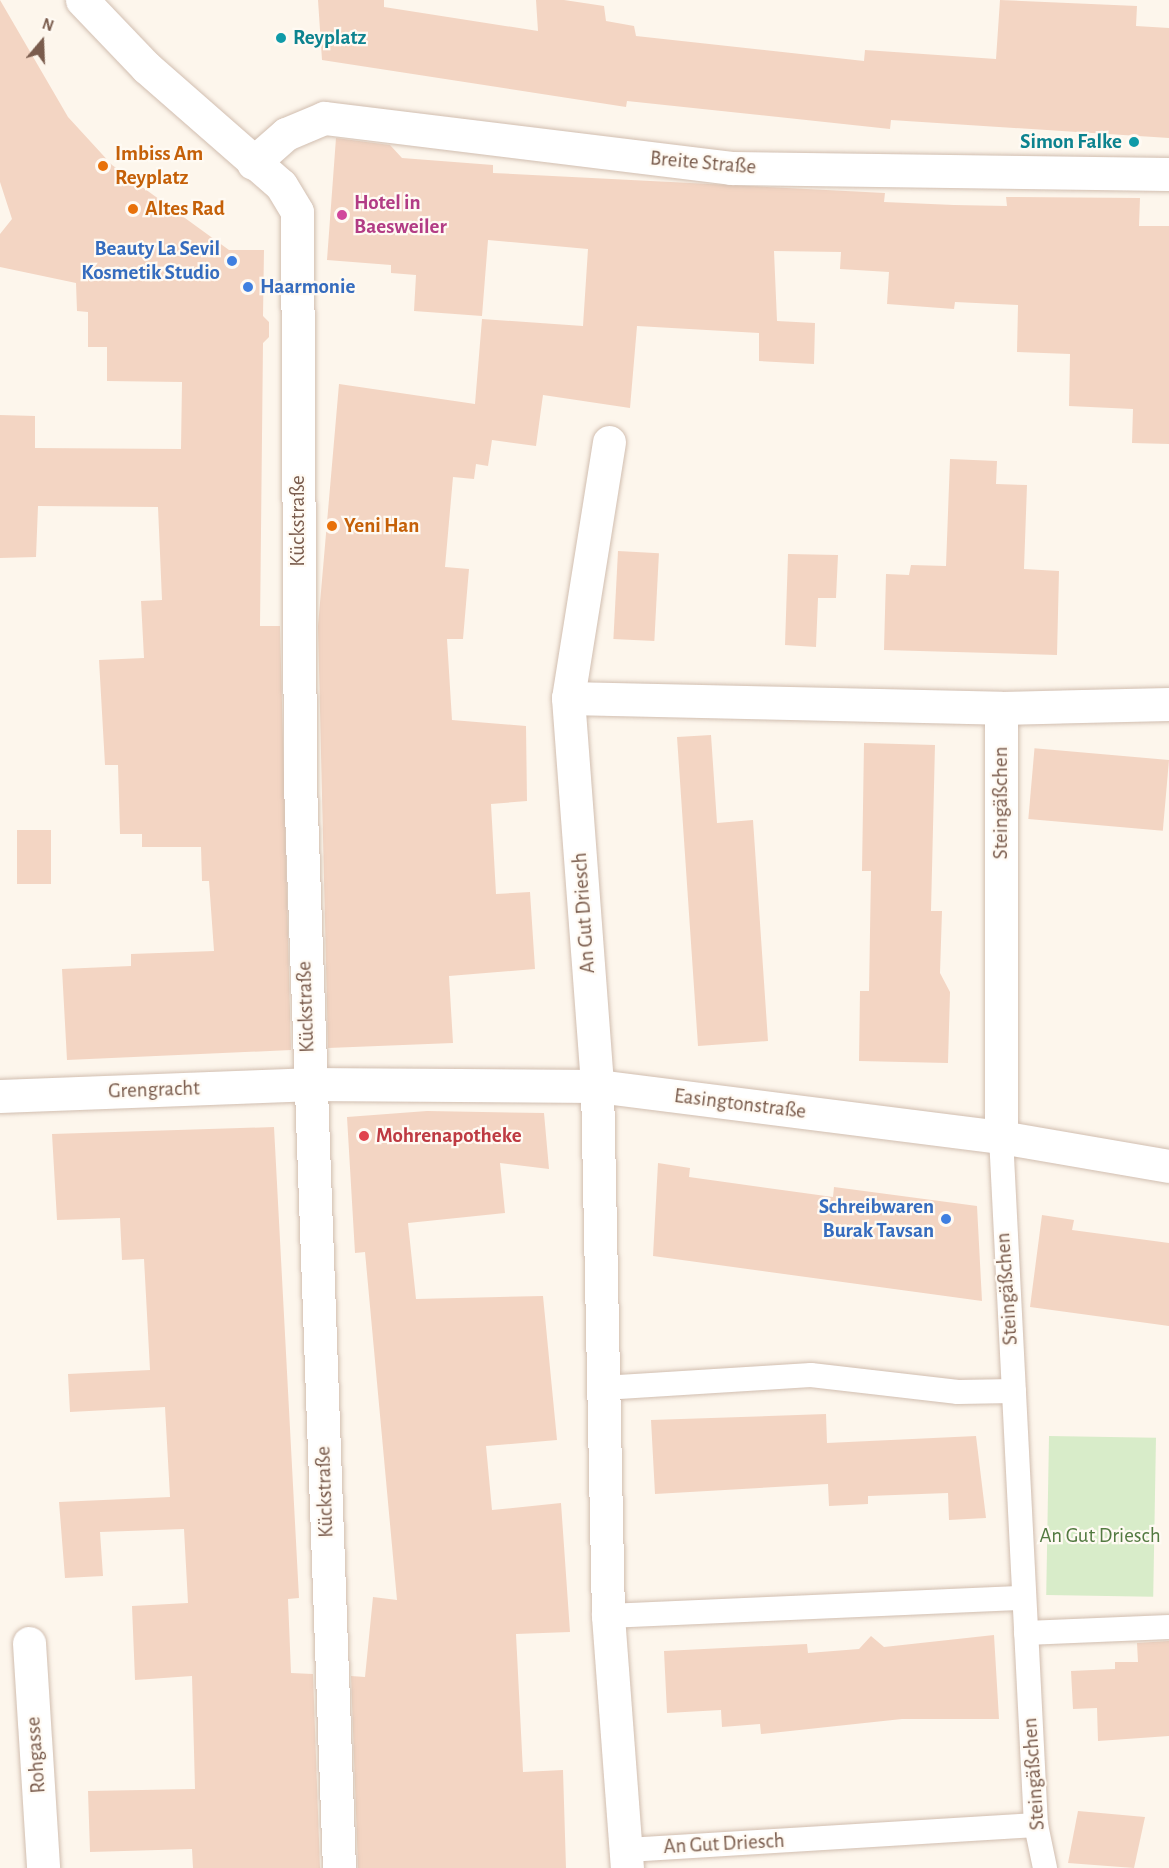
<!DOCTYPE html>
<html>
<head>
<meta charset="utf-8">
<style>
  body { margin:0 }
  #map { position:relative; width:1169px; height:1868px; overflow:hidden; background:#fdf6ec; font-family:"Alegreya Sans",sans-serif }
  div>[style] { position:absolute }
  .green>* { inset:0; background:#d8ecc9; transform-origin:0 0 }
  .building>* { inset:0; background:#f3d5c3; transform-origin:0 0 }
  .roads { filter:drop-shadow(0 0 2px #d1beb0) drop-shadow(0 0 2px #d1beb0) }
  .lane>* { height:24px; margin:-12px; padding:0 12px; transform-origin:12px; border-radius:12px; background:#fff }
  .street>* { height:33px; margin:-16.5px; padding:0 16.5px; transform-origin:16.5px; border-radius:16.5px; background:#fff }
  .dots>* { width:16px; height:16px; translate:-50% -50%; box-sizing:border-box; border:3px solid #fffaf3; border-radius:50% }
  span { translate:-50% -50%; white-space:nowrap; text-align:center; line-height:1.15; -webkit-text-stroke:4.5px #fffaf3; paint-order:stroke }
  .culture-label { font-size:21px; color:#0d838f; font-weight:700 }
  .left { translate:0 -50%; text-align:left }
  .right { translate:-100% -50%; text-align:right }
  .food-label { font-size:21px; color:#c56008; font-weight:700 }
  .street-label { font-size:21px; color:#7a5c4d }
  .hotel-label { font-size:21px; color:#b23c85; font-weight:700 }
  .shop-label { font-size:21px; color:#366cbe; font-weight:700 }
  .health-label { font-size:21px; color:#be3a42; font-weight:700 }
  .park-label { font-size:21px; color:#537a41 }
  .north { position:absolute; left:12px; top:12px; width:60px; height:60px; -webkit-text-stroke:4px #fffaf3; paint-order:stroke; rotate:19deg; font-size:16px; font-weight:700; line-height:24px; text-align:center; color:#7a5c4d }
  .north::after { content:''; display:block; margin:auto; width:21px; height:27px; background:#7a5c4d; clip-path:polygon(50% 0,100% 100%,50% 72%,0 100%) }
</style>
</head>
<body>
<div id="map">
  <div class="green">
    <i style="left:1049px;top:1436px;width:107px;height:159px;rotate:1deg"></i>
  </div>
  <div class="building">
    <i style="clip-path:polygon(0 0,68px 117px,112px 165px,229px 250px,264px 250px,263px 316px,269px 322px,269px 337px,263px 343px,260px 626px,280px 626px,291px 1050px,67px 1060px,62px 969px,131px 966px,131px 954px,214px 951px,209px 881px,202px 881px,201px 847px,142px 847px,142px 834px,120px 834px,118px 765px,105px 765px,99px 660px,144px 658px,141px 601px,162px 600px,158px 507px,38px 506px,36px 557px,0 558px,0 415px,35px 416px,35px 448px,181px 449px,182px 382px,107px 381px,107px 347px,88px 347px,88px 312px,77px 311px,76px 283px,0 267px,0 234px,12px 219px,0 182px)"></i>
    <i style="clip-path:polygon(318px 0,384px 0,384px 7px,538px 31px,536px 0,564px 0,604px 6px,606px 21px,634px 26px,636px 36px,864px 61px,865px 50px,996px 59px,1000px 0,1137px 6px,1136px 26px,1169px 28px,1169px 138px,891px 120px,890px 129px,627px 101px,626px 107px,322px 60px)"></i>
    <i style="clip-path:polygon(336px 138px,390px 145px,402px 158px,493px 165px,493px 173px,885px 193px,884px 202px,954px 205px,1007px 206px,1006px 197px,1140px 198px,1139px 226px,1169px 226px,1169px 444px,1132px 443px,1133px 409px,1069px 406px,1070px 354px,1017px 352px,1018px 305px,955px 302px,954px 309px,887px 304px,889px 272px,840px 269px,841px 252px,774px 251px,777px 321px,815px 323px,814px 364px,759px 361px,759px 333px,637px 326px,630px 408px,543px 395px,536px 446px,492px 440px,488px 466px,476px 464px,474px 479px,453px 477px,445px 567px,469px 569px,463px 639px,447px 639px,452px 720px,526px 726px,527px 801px,491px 804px,496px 894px,530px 892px,535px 969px,449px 976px,453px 1043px,328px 1048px,318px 626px,339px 384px,475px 404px,482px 319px,583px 326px,588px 249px,488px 240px,482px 316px,414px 311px,416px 275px,391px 273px,391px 265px,327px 260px)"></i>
    <i style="clip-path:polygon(950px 459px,997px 461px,996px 484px,1027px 485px,1024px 569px,1059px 571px,1057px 655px,884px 650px,886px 574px,909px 575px,911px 565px,946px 566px)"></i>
    <i style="left:618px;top:551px;width:41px;height:88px;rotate:3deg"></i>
    <i style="clip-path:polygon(788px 554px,838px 555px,836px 598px,818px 598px,816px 647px,785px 645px)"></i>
    <i style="clip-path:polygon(711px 735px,717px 823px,753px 820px,768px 1041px,698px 1046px,677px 737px)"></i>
    <i style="clip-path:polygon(864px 743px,935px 745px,931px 911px,942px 911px,940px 973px,950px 992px,948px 1063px,859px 1061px,860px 991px,869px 991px,871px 871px,862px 871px)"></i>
    <i style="left:1169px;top:760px;width:71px;height:135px;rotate:95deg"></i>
    <i style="left:17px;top:830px;width:34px;height:54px"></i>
    <i style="clip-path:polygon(427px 1111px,544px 1113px,549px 1169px,500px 1163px,505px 1213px,408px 1223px,416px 1299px,543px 1296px,557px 1440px,486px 1446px,492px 1510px,561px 1503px,570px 1632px,516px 1634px,523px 1772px,563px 1770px,566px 1868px,358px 1868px,351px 1676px,365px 1677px,373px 1597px,397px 1600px,365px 1252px,355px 1253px,347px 1117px)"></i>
    <i style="clip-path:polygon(274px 1127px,299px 1598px,288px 1599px,291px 1673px,313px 1674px,320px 1868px,193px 1868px,192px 1849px,90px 1852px,88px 1791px,195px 1789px,192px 1676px,135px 1680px,132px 1606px,188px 1603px,184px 1529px,100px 1532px,103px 1576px,65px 1578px,59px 1502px,170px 1497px,165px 1407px,70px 1412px,68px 1374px,150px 1370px,144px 1259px,122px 1260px,120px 1218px,57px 1220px,52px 1134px)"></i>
    <i style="clip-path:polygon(658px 1163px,690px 1168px,689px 1177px,833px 1197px,834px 1187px,977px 1206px,982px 1301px,653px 1256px)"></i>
    <i style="clip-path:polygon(1042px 1215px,1074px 1220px,1072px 1230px,1169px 1243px,1169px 1326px,1030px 1307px)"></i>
    <i style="clip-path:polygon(826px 1414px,827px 1443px,976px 1436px,986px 1518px,949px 1520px,948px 1493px,868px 1496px,868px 1504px,829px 1506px,828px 1484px,655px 1494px,651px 1420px)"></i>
    <i style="clip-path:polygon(994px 1635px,999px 1719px,902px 1719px,761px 1734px,760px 1724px,722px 1727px,721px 1710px,667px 1713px,664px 1651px,807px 1644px,808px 1653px,859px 1649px,871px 1636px,884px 1647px)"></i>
    <i style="clip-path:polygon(1169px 1641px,1169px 1736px,1098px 1741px,1097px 1708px,1073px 1709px,1071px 1671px,1115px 1669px,1115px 1662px,1138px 1662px,1137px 1643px)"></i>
    <i style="clip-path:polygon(1078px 1811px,1145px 1817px,1134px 1868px,1068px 1863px)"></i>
  </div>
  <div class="roads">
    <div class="lane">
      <i style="left:1001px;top:1137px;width:689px;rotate:87.09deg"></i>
      <i style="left:1036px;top:1825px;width:44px;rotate:78.2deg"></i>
      <i style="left:603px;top:1388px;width:208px;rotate:-3.6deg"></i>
      <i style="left:811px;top:1375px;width:148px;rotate:6.6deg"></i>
      <i style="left:958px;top:1392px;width:56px;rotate:-1deg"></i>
      <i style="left:608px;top:1616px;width:416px;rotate:-2.5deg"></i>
      <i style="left:1026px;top:1633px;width:143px;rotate:-2.4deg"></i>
      <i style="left:627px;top:1850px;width:410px;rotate:-3.5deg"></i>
    </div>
    <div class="street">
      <i style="left:82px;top:0;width:93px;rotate:46.3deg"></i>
      <i style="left:146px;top:67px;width:179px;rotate:41.2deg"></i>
      <i style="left:281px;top:185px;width:31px;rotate:59deg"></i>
      <i style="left:297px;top:212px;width:572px;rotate:89.7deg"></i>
      <i style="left:300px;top:784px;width:1085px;rotate:87.94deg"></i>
      <i style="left:253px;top:163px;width:44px;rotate:-41.3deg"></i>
      <i style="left:286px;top:134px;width:41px;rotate:-22.8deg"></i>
      <i style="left:324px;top:118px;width:410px;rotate:7deg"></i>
      <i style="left:731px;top:168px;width:438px;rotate:0.8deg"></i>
      <i style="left:609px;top:442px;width:259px;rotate:99.1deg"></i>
      <i style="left:568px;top:698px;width:389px;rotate:85.7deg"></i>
      <i style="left:597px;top:1086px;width:530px;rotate:88.81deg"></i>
      <i style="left:608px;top:1616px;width:253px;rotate:85.7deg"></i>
      <i style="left:568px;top:698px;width:433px;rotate:1.3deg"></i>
      <i style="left:1001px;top:708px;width:168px;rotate:-1.4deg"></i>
      <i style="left:1001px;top:708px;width:429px;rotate:90deg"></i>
      <i style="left:0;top:1096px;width:308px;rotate:-2.2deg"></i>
      <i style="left:308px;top:1084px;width:289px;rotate:0.4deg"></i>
      <i style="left:597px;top:1086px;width:407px;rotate:7.2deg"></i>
      <i style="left:1001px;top:1137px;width:170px;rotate:9.8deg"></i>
      <i style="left:29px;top:1643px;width:225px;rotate:86.4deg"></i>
    </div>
  </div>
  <div class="dots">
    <i style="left:281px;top:38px;background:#0f9aa8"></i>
    <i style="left:1134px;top:142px;background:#0f9aa8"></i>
    <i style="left:103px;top:166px;background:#e8710a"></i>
    <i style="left:133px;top:209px;background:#e8710a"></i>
    <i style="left:342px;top:215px;background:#d1479c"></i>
    <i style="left:232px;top:261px;background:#3f7fe0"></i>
    <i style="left:248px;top:287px;background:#3f7fe0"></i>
    <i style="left:332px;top:526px;background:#e8710a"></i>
    <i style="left:364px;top:1136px;background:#e0444e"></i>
    <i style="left:946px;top:1219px;background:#3f7fe0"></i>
  </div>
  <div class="culture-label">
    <span class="left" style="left:293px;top:38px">Reyplatz</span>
    <span class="right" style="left:1122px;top:142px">Simon Falke</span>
  </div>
  <div class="food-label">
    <span class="left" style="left:115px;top:166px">Imbiss Am<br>Reyplatz</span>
    <span class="left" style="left:145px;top:209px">Altes Rad</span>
    <span class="left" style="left:344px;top:526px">Yeni Han</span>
  </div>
  <div class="street-label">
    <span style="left:703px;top:163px;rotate:5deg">Breite Straße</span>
    <span style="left:298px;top:521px;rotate:-90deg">Kückstraße</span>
    <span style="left:1001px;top:803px;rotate:-90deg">Steingäßchen</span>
    <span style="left:584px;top:913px;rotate:-94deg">An Gut Driesch</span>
    <span style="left:306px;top:1007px;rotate:-92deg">Kückstraße</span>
    <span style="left:154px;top:1090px;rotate:-2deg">Grengracht</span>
    <span style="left:740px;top:1104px;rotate:7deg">Easingtonstraße</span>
    <span style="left:1007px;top:1289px;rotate:-94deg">Steingäßchen</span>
    <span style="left:325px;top:1492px;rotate:-92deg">Kückstraße</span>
    <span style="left:36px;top:1755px;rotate:-94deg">Rohgasse</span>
    <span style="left:1034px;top:1774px;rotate:-94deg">Steingäßchen</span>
    <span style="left:724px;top:1844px;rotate:-3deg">An Gut Driesch</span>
  </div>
  <div class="hotel-label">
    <span class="left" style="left:354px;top:215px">Hotel in<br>Baesweiler</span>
  </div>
  <div class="shop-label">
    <span class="right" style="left:220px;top:261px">Beauty La Sevil<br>Kosmetik Studio</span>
    <span class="left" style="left:260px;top:287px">Haarmonie</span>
    <span class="right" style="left:934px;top:1219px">Schreibwaren<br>Burak Tavsan</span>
  </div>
  <div class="health-label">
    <span class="left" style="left:376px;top:1136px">Mohrenapotheke</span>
  </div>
  <div class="park-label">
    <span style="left:1100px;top:1536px">An Gut Driesch</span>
  </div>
  <div class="north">N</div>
</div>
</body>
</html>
